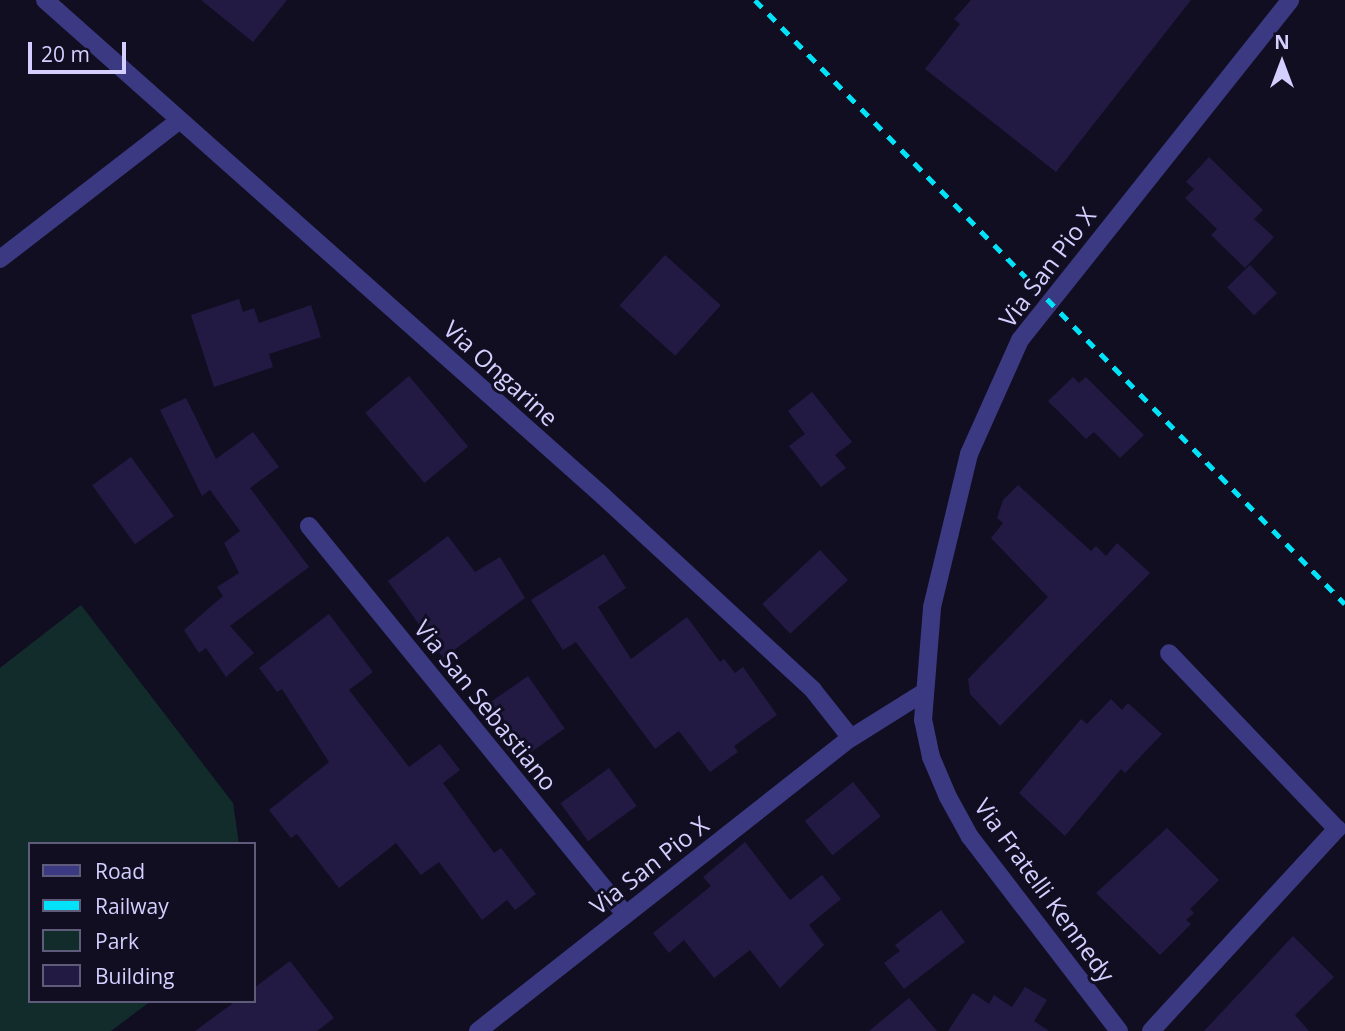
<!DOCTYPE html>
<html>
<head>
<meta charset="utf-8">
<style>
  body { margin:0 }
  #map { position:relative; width:1345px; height:1031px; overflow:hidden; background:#110e22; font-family:"Open Sans",sans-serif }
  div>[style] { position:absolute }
  .green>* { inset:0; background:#112c2b }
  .building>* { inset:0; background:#221a43; transform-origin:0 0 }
  .minor>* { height:18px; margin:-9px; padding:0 9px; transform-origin:9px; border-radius:9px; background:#3b3981 }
  .tertiary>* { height:18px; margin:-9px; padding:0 9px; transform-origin:9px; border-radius:9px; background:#3b3981 }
  .rail>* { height:5px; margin-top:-2.5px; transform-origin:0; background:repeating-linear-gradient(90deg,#02e2f8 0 10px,transparent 0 19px) }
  span { translate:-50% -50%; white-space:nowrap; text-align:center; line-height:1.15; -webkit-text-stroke:6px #110e22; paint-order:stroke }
  .street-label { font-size:24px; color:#d4cfff }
  .legend { position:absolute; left:28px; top:842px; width:228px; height:161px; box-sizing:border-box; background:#110e22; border:2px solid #5f5b7a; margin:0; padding:9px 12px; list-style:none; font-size:21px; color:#d4cfff }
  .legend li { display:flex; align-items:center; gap:14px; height:35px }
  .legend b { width:35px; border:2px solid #5f5b7a }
  .north { position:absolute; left:1247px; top:28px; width:70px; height:70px; -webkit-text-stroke:5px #110e22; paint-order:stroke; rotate:0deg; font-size:19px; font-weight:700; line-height:28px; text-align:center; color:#d4cfff }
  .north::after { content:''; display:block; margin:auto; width:24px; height:32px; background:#d4cfff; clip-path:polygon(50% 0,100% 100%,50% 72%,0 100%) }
  .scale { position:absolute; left:28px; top:42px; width:98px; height:32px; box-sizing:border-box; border:4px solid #d4cfff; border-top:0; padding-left:9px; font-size:21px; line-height:24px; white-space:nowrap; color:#d4cfff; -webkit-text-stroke:5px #110e22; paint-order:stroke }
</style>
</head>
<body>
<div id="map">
  <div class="green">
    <i style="clip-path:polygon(81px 605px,233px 803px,239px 844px,30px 844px,30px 1001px,151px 1001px,111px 1031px,0 1031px,0 668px)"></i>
  </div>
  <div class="building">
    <i style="clip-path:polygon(201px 0,287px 0,253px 42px)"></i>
    <i style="clip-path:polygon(971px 0,1191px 0,1056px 172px,925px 69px,960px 24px,954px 19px)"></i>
    <i style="clip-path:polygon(1209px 157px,1263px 210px,1254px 219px,1274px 237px,1245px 268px,1211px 235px,1217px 229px,1185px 198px,1194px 189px,1186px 182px)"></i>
    <i style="left:665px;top:255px;width:75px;height:68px;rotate:42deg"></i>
    <i style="left:1250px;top:265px;width:39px;height:32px;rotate:46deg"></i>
    <i style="clip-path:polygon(239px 299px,243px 312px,254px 308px,259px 323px,311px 305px,321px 337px,269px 354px,273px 367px,214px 387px,191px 315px)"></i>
    <i style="left:409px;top:376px;width:92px;height:57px;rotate:50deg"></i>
    <i style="clip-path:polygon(1073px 377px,1079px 383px,1086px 377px,1144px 435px,1120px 458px,1094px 432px,1086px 439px,1048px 401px)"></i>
    <i style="clip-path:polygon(812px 392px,852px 442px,835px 455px,846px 468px,821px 487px,789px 446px,805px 434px,788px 411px)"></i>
    <i style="clip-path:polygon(186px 398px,216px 459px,253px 432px,279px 467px,250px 488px,309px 567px,230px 626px,254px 653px,226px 677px,206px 648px,199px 653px,184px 630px,223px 596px,217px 587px,239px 573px,224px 543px,240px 531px,210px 490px,202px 496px,160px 410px)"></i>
    <i style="left:131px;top:457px;width:73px;height:48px;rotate:54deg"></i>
    <i style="clip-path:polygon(1018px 485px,1091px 551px,1096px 546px,1106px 556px,1117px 543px,1150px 573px,1000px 726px,970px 694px,968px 679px,1048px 597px,991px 538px,1003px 523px,997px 518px,1003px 500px)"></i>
    <i style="clip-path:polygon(448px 536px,475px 572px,500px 557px,525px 598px,443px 658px,388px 581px)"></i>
    <i style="left:820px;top:550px;width:41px;height:79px;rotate:47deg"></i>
    <i style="clip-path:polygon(604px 554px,626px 588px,598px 607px,631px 659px,687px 617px,720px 662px,724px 659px,735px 673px,743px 667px,777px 715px,734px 746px,738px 752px,710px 772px,679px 731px,655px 749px,576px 642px,563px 650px,531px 600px)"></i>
    <i style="clip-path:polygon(329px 614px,373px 672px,349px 690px,409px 767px,440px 744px,460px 770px,443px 783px,494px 853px,501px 848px,536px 894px,515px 910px,507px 900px,482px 920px,439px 862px,421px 875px,396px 843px,339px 888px,297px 834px,291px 838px,269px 810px,329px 762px,282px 689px,277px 692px,259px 668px)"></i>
    <i style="left:528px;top:676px;width:64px;height:59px;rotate:55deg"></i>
    <i style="clip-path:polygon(1111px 699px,1122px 710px,1128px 703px,1162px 734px,1125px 773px,1121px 769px,1065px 836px,1019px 793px,1081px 719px,1087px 724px)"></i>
    <i style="left:609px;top:768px;width:47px;height:60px;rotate:54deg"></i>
    <i style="left:853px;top:782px;width:44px;height:62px;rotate:51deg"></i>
    <i style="clip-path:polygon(1167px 828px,1219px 880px,1190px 909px,1194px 913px,1186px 920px,1191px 924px,1160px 955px,1096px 893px)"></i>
    <i style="clip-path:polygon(745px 842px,790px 900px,822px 875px,841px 899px,809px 925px,824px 945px,780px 988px,750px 950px,714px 978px,684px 940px,669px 953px,653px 933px,711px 886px,703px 877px)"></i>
    <i style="clip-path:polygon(941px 910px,965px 942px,904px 989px,884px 963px,900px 951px,895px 945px)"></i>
    <i style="clip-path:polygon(1293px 936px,1334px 977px,1295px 1015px,1309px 1031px,1204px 1031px)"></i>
    <i style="clip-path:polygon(290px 961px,334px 1018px,317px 1031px,195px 1031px,236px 1001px,254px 1001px,254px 988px)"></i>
    <i style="clip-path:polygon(1025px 987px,1047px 1000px,1034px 1021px,1049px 1031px,948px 1031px,973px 993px,989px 1004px,994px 995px,1012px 1007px)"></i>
    <i style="clip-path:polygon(909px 998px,937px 1031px,869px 1031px)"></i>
  </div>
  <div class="minor">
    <i style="left:45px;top:0;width:747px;rotate:41.63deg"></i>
    <i style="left:603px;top:496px;width:286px;rotate:42.7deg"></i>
    <i style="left:813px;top:690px;width:61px;rotate:51.6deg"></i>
    <i style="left:851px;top:738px;width:85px;rotate:-32deg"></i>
    <i style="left:0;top:259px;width:227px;rotate:-37.7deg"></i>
    <i style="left:309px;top:526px;width:500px;rotate:50.84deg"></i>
    <i style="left:478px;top:1031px;width:474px;rotate:-38.2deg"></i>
    <i style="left:1151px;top:1031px;width:275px;rotate:-47.4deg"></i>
    <i style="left:1337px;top:829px;width:243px;rotate:-133.7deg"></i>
  </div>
  <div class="tertiary">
    <i style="left:1119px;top:1031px;width:245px;rotate:-127.5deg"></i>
    <i style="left:970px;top:837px;width:46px;rotate:-118.8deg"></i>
    <i style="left:948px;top:797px;width:43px;rotate:-113deg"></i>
    <i style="left:931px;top:757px;width:38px;rotate:-102deg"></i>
    <i style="left:923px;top:720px;width:113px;rotate:-85.4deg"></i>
    <i style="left:932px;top:607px;width:157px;rotate:-76.4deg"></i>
    <i style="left:969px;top:454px;width:125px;rotate:-65.9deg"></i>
    <i style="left:1020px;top:340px;width:434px;rotate:-51.5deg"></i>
  </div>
  <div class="rail">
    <i style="left:755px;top:0;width:844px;rotate:45.67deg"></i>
  </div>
  <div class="street-label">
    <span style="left:1047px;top:267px;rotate:-53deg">Via San Pio X</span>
    <span style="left:501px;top:373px;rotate:42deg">Via Ongarine</span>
    <span style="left:486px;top:705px;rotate:51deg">Via San Sebastiano</span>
    <span style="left:649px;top:865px;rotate:-38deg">Via San Pio X</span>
    <span style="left:1045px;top:890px;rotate:54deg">Via Fratelli Kennedy</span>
  </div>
  <ul class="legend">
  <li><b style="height:9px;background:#3b3981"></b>Road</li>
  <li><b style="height:9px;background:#02e2f8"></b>Railway</li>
  <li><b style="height:19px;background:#112c2b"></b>Park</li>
  <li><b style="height:19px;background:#221a43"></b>Building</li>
  </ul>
  <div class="north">N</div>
  <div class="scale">20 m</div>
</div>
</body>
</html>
